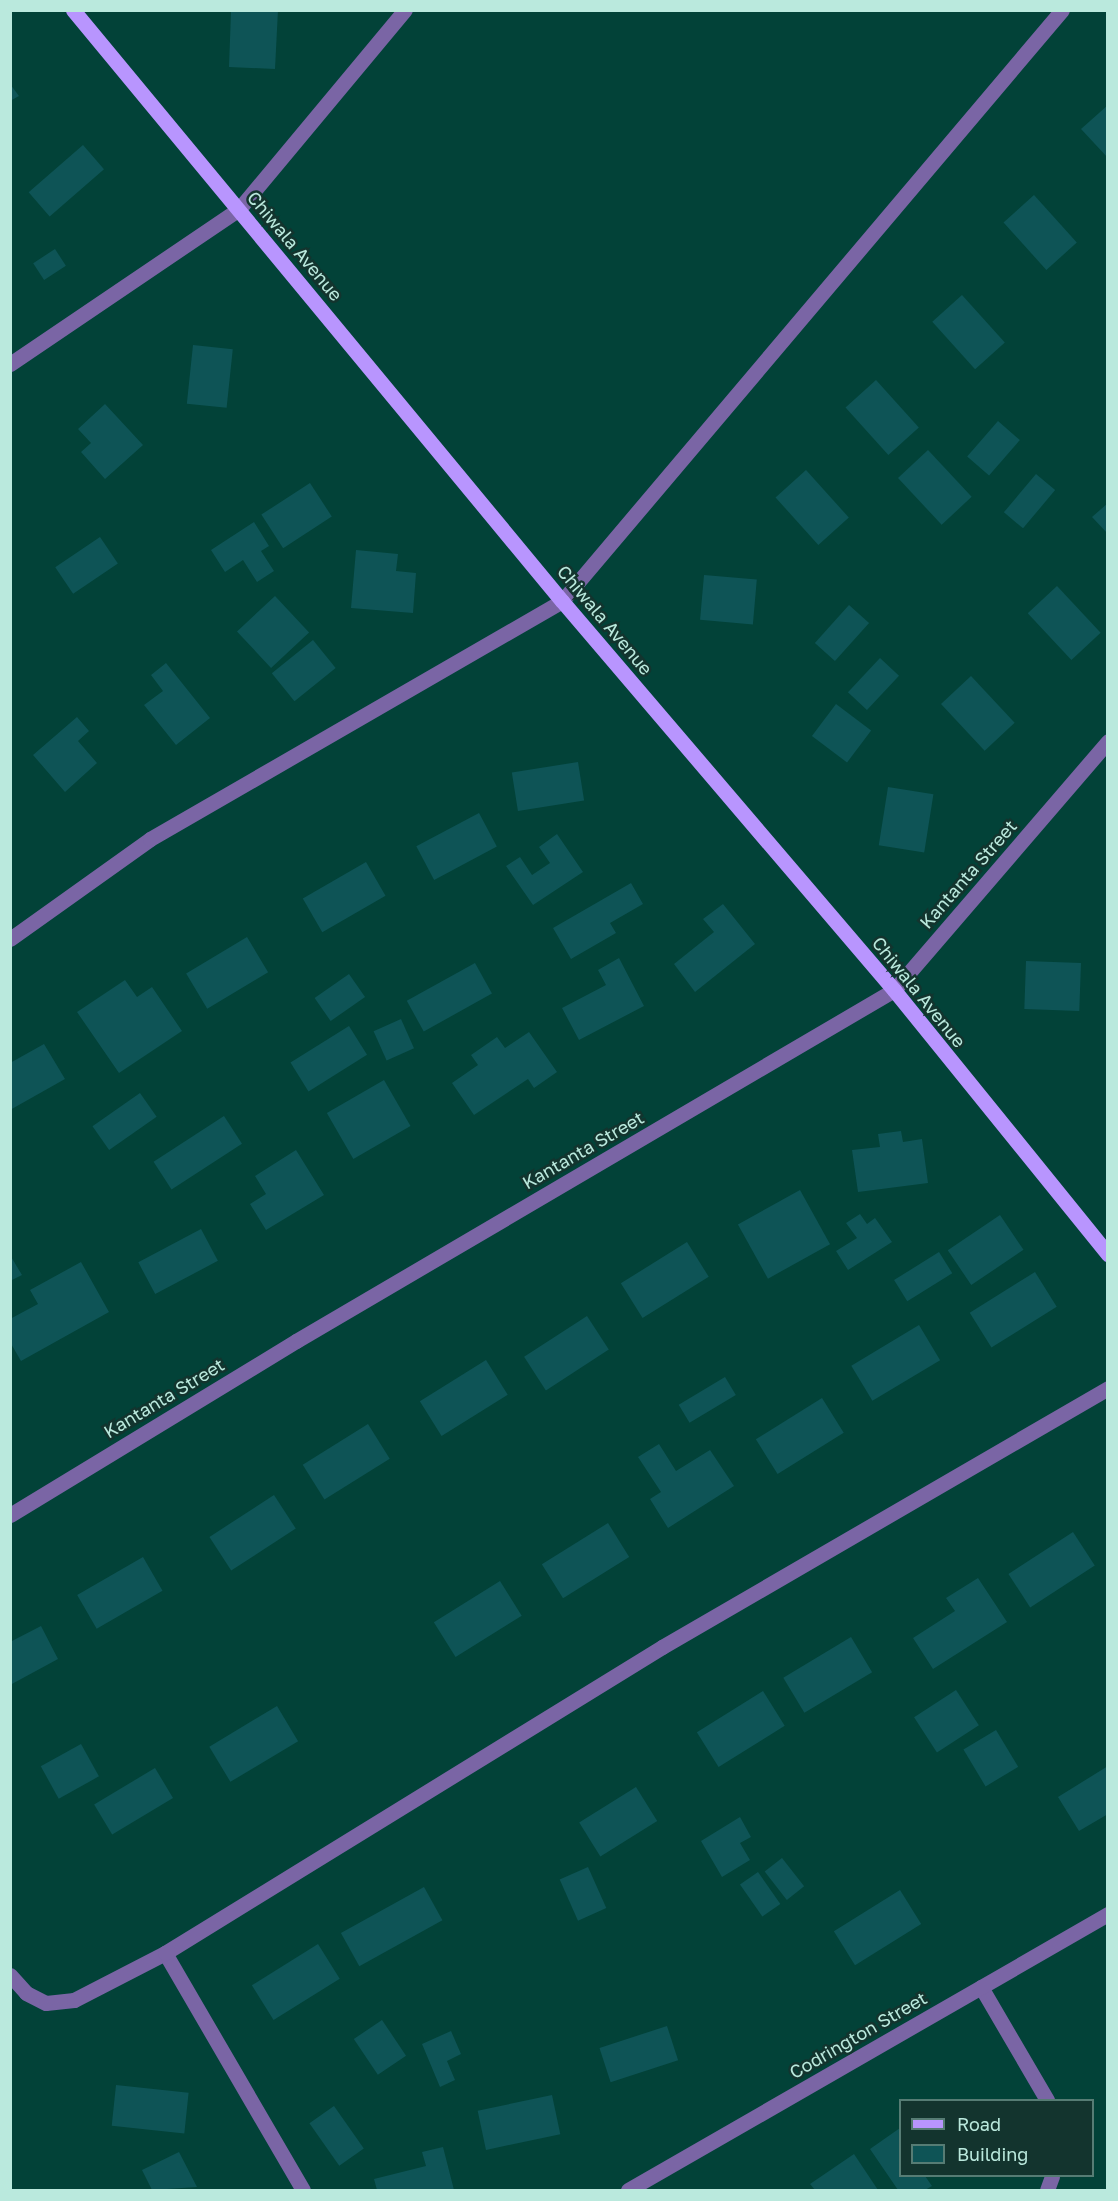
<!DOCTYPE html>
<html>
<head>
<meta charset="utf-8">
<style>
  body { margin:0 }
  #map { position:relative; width:1118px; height:2201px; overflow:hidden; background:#024238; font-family:"Golos Text",sans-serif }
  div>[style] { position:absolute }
  .building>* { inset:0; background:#0e5456; transform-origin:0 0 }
  .minor>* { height:15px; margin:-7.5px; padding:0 7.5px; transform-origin:7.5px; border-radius:7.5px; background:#7a65a5 }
  .major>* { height:15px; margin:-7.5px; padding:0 7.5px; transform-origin:7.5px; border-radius:7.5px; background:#b895fe }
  span { translate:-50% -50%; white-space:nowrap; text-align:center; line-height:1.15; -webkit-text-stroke:5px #13342e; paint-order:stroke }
  .street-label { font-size:18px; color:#bae9dd }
  .frame { position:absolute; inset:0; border:12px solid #bae9dd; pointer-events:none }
  .legend { position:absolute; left:899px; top:2099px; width:195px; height:78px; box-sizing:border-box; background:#13342e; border:2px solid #567c74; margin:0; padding:8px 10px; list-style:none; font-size:18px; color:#bae9dd }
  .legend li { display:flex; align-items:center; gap:12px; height:30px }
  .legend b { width:30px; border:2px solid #567c74 }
</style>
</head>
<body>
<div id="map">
  <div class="building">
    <i style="clip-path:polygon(259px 10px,278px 10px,275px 69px,229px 67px,231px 12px)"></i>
    <i style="clip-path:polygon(10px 84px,19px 96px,10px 101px)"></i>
    <i style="clip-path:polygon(1108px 105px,1108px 158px,1081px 129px)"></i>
    <i style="left:83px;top:145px;width:32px;height:72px;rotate:49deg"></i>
    <i style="left:1034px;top:195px;width:64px;height:41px;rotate:48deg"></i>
    <i style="left:55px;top:249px;width:20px;height:26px;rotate:57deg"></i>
    <i style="left:962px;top:295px;width:64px;height:40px;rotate:48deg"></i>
    <i style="left:193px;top:345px;width:40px;height:59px;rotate:6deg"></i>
    <i style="left:876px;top:380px;width:64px;height:41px;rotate:48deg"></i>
    <i style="clip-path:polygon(105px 404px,143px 445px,105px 479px,81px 452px,91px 443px,78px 429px)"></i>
    <i style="left:998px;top:421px;width:29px;height:47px;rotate:41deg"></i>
    <i style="left:928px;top:450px;width:64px;height:41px;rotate:47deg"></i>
    <i style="left:806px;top:470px;width:64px;height:41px;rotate:48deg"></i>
    <i style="left:1036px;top:474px;width:25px;height:50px;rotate:40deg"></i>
    <i style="left:310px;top:483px;width:40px;height:58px;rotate:57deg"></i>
    <i style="clip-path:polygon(1108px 503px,1108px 534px,1092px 517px)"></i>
    <i style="clip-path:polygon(254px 522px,269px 546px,261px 551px,274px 571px,257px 582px,243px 560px,225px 572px,211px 550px)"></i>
    <i style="left:100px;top:537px;width:32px;height:54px;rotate:56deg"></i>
    <i style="clip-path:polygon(356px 550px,398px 554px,396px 571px,416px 573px,413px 613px,351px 608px)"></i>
    <i style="left:704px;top:575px;width:53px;height:45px;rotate:5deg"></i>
    <i style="left:1057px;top:586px;width:64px;height:40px;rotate:47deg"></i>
    <i style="left:275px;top:596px;width:50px;height:52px;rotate:47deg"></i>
    <i style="left:849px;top:605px;width:27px;height:51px;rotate:42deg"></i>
    <i style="left:313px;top:640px;width:36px;height:53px;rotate:51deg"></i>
    <i style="left:880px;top:658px;width:26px;height:47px;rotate:43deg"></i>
    <i style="clip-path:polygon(166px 663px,210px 718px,176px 745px,144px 705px,163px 691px,151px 675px)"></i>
    <i style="left:971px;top:676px;width:64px;height:41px;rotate:47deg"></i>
    <i style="left:836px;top:704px;width:44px;height:40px;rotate:37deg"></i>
    <i style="clip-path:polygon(77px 717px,89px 731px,78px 741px,97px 763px,65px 792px,33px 755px)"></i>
    <i style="left:578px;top:762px;width:39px;height:67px;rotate:81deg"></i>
    <i style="left:888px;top:787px;width:46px;height:59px;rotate:9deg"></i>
    <i style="left:479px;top:813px;width:38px;height:71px;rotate:62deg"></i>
    <i style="clip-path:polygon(557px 834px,583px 872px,533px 905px,506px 866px,520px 857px,532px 875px,550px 863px,539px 847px)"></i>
    <i style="left:366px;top:862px;width:39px;height:73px;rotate:60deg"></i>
    <i style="clip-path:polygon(631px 883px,643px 904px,610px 923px,616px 933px,571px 959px,553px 928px)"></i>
    <i style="clip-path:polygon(723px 904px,755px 944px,695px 992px,674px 964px,714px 932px,703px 919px)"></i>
    <i style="left:247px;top:937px;width:41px;height:71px;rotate:59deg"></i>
    <i style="clip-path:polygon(619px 958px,644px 1006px,579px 1040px,562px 1008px,606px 985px,598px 970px)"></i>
    <i style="left:1026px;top:961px;width:55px;height:48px;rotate:2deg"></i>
    <i style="left:475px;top:963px;width:35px;height:78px;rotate:61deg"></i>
    <i style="left:349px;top:974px;width:28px;height:42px;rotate:55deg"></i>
    <i style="clip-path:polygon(125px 980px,137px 997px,152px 987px,182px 1031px,119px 1073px,77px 1012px)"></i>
    <i style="left:401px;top:1019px;width:32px;height:30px;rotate:66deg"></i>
    <i style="left:349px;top:1026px;width:34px;height:69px;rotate:58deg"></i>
    <i style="clip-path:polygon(529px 1032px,557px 1072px,534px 1088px,528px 1079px,474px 1115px,452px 1083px,478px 1065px,471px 1055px,497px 1037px,505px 1048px)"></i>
    <i style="clip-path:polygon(44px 1044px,65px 1079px,10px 1110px,10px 1063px)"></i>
    <i style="left:384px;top:1080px;width:53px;height:66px;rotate:60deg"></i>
    <i style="left:140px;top:1093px;width:29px;height:58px;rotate:55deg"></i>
    <i style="left:224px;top:1116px;width:33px;height:84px;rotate:57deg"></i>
    <i style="clip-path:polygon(901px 1131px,903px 1142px,922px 1139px,928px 1183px,858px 1192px,852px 1150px,880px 1147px,878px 1134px)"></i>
    <i style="clip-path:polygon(296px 1150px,324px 1195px,266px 1230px,250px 1204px,266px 1194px,255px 1176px)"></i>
    <i style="left:800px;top:1190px;width:62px;height:71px;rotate:61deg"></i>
    <i style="clip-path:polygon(860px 1214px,867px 1224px,875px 1218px,892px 1242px,848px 1270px,836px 1251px,857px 1238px,846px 1223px)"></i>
    <i style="left:1000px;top:1215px;width:42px;height:63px;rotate:56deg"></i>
    <i style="left:201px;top:1229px;width:36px;height:71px;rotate:62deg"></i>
    <i style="left:687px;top:1242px;width:41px;height:78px;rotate:58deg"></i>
    <i style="left:939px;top:1252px;width:25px;height:53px;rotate:58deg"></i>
    <i style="clip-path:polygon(10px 1255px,22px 1275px,10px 1281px)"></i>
    <i style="clip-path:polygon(81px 1262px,109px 1312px,21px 1361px,10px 1342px,10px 1319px,38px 1304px,30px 1290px)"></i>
    <i style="left:1035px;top:1272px;width:41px;height:77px;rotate:58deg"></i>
    <i style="left:587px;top:1316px;width:40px;height:75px;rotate:57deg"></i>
    <i style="left:919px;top:1325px;width:41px;height:79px;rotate:59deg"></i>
    <i style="left:486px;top:1360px;width:41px;height:78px;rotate:58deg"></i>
    <i style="left:725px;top:1377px;width:21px;height:54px;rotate:59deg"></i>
    <i style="left:822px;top:1398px;width:41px;height:78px;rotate:58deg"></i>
    <i style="left:368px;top:1424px;width:41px;height:77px;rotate:58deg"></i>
    <i style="clip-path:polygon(659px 1444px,676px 1471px,710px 1450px,734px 1486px,668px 1528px,650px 1499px,661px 1492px,638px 1457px)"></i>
    <i style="left:274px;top:1495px;width:40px;height:77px;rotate:57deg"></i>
    <i style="left:608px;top:1523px;width:40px;height:78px;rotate:58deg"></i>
    <i style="left:1073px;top:1532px;width:40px;height:77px;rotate:57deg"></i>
    <i style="left:143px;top:1557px;width:39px;height:76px;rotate:60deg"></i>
    <i style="clip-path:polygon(978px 1578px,1007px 1622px,933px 1669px,913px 1638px,955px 1611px,946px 1598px)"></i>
    <i style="left:500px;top:1581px;width:41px;height:78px;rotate:58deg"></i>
    <i style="clip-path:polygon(41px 1626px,58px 1659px,10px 1685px,10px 1642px)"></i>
    <i style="left:851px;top:1637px;width:41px;height:79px;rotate:59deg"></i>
    <i style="left:956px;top:1690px;width:42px;height:50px;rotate:57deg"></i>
    <i style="left:763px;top:1691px;width:41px;height:78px;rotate:58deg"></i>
    <i style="left:277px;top:1706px;width:41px;height:79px;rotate:59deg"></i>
    <i style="left:996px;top:1730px;width:43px;height:38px;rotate:59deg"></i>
    <i style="left:81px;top:1744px;width:37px;height:46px;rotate:61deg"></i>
    <i style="clip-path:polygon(1108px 1766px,1108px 1814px,1079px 1831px,1058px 1797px)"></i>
    <i style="left:155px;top:1768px;width:35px;height:71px;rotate:59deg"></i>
    <i style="left:636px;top:1787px;width:40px;height:67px;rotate:58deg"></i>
    <i style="clip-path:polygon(740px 1817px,751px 1837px,740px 1843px,750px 1860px,722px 1877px,701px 1841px)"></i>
    <i style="left:782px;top:1858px;width:36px;height:22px;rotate:52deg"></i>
    <i style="left:588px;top:1867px;width:45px;height:31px;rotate:66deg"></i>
    <i style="left:758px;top:1872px;width:39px;height:22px;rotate:55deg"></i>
    <i style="left:424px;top:1887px;width:38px;height:95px;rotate:61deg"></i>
    <i style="left:900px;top:1890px;width:40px;height:78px;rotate:58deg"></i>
    <i style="left:318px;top:1944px;width:41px;height:78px;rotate:58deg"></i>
    <i style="left:382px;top:2020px;width:43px;height:34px;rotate:56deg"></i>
    <i style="left:667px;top:2026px;width:36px;height:71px;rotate:72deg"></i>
    <i style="clip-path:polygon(451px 2031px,461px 2054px,447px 2061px,455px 2080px,440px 2087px,422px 2044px)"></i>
    <i style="left:116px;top:2085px;width:73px;height:41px;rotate:6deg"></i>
    <i style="left:552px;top:2095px;width:40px;height:76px;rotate:78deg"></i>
    <i style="left:334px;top:2106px;width:52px;height:30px;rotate:55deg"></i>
    <i style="clip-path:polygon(900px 2128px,900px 2176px,925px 2176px,932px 2186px,925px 2190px,898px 2190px,870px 2149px)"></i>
    <i style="clip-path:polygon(443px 2147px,454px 2190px,377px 2190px,374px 2179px,426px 2166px,422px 2152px)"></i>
    <i style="clip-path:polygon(179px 2152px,197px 2187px,152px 2190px,142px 2170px)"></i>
    <i style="clip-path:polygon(854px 2154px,878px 2190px,815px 2190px,810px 2184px)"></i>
  </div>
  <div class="minor">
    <i style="left:10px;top:364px;width:277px;rotate:-34.1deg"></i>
    <i style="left:239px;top:209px;width:259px;rotate:-50.2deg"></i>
    <i style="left:10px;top:939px;width:172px;rotate:-35.5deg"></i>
    <i style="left:150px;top:839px;width:476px;rotate:-30deg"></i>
    <i style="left:562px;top:601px;width:774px;rotate:-49.77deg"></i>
    <i style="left:10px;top:1515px;width:335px;rotate:-31.3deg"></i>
    <i style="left:296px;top:1341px;width:693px;rotate:-30.41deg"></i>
    <i style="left:894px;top:990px;width:328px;rotate:-49.3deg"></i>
    <i style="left:165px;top:1953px;width:274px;rotate:59.8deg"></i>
    <i style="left:10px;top:1975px;width:24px;rotate:48deg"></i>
    <i style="left:26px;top:1993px;width:22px;rotate:27deg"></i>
    <i style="left:46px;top:2003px;width:28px;rotate:-6deg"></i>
    <i style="left:74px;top:2000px;width:102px;rotate:-27.3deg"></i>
    <i style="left:165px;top:1953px;width:584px;rotate:-31.62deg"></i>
    <i style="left:662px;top:1647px;width:516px;rotate:-30.14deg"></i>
    <i style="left:981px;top:1987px;width:131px;rotate:59.7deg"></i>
    <i style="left:628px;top:2190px;width:554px;rotate:-29.9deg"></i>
    <i style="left:1047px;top:2190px;width:15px;rotate:-70deg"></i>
  </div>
  <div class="major">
    <i style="left:73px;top:10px;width:767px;rotate:50.4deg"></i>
    <i style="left:562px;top:601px;width:511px;rotate:49.52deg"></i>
    <i style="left:894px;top:990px;width:340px;rotate:51deg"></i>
  </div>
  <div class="street-label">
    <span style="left:295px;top:246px;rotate:50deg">Chiwala Avenue</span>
    <span style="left:605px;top:620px;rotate:50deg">Chiwala Avenue</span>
    <span style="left:968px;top:874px;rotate:-49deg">Kantanta Street</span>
    <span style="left:919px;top:992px;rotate:51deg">Chiwala Avenue</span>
    <span style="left:583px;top:1150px;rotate:-30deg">Kantanta Street</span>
    <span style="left:164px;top:1398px;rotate:-31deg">Kantanta Street</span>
    <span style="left:858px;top:2035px;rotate:-30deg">Codrington Street</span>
  </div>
  <div class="frame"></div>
  <ul class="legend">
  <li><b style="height:8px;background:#b895fe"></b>Road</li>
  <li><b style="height:16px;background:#0e5456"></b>Building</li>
  </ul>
</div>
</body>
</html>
